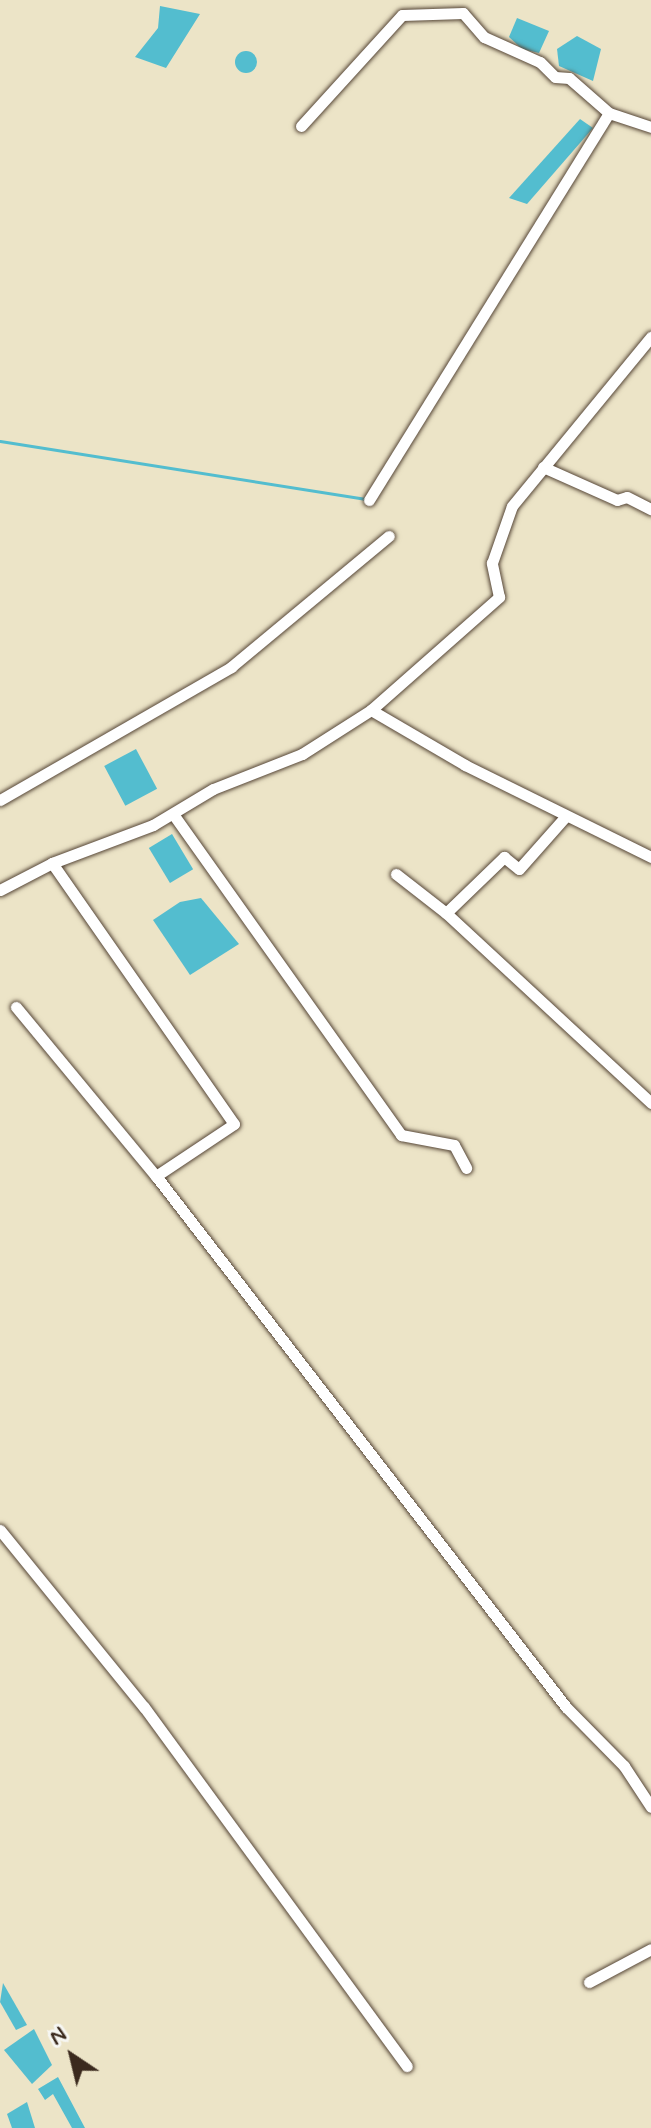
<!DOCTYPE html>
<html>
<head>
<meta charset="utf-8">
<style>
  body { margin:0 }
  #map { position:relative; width:651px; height:2128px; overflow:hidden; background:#ece4c7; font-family:Mynerve,sans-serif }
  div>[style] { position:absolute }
  .water>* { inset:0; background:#53bdcf; transform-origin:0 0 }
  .round { border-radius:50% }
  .stream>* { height:3px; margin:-1.5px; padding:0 1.5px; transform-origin:1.5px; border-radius:1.5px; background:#53bdcf }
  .roads { filter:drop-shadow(0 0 2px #564637) drop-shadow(0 0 2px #564637) }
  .minor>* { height:11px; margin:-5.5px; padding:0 5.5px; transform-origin:5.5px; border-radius:5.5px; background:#fff }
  span { translate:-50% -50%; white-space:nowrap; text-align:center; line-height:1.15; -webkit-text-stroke:8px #f6f6f2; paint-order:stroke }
  .north { position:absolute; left:32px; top:2016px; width:80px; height:80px; -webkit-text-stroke:6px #f6f6f2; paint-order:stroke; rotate:325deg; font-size:22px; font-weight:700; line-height:32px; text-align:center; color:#3b2a1e }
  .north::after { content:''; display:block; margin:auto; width:28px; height:36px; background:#3b2a1e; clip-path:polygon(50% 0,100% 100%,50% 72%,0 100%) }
</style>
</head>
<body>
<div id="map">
  <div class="water">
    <i style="clip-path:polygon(160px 6px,200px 14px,166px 68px,135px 57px,158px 28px)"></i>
    <i style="clip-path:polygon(517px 18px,549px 31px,539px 53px,522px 49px,509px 37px)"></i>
    <i style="clip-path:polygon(577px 36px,601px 49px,593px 81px,559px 66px,557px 49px)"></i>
    <i class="round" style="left:235px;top:51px;width:22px;height:22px"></i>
    <i style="clip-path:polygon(580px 119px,593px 128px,527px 204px,509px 198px)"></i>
    <i style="left:136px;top:749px;width:45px;height:36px;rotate:62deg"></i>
    <i style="left:172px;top:834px;width:41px;height:27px;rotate:59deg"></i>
    <i style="clip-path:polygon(201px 898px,239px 944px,190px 975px,153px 920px,180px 902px)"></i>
    <i style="clip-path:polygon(3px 1983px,27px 2025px,16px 2030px,0 2002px)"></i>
    <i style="clip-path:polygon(34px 2029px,52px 2065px,32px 2084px,4px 2050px)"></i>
    <i style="clip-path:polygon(58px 2077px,85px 2128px,72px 2128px,53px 2094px,45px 2100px,38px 2089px)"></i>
    <i style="clip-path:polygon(27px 2102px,35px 2128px,12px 2128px,7px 2114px)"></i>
  </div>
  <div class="stream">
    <i style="left:0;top:441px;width:372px;rotate:9deg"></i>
  </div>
  <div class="roads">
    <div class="minor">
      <i style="left:301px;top:126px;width:150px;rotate:-47.7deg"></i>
      <i style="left:402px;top:15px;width:61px;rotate:-1.9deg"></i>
      <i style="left:463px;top:13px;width:32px;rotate:49deg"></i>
      <i style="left:484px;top:37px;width:61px;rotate:24.1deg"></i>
      <i style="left:540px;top:62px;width:21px;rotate:45deg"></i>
      <i style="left:555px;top:77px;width:14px;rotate:4deg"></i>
      <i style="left:569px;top:78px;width:53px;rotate:41.2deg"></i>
      <i style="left:609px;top:113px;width:44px;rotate:18.4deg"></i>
      <i style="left:543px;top:467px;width:81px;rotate:24deg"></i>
      <i style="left:617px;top:500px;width:10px;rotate:-17deg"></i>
      <i style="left:627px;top:497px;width:27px;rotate:27deg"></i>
      <i style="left:369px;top:500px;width:455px;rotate:-58.2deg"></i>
      <i style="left:371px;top:710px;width:109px;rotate:30.3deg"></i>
      <i style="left:465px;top:765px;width:208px;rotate:26.3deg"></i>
      <i style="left:0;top:800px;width:267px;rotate:-29.9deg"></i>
      <i style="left:231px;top:667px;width:205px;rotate:-39.7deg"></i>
      <i style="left:173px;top:814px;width:394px;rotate:54.6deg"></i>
      <i style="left:401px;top:1135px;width:54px;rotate:10.7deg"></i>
      <i style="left:454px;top:1145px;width:26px;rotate:62deg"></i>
      <i style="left:52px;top:863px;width:318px;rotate:55.1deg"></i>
      <i style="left:234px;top:1124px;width:94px;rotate:146.3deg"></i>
      <i style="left:156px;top:1176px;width:671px;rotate:52.33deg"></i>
      <i style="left:566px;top:1707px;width:83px;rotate:45.5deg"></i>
      <i style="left:624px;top:1766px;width:49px;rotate:56.6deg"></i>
      <i style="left:396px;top:874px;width:63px;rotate:38deg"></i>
      <i style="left:446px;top:913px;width:280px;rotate:42.8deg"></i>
      <i style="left:0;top:890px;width:59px;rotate:-27.4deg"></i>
      <i style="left:52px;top:863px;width:108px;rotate:-20.6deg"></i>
      <i style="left:153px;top:825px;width:70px;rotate:-31deg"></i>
      <i style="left:213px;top:789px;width:96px;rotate:-21.5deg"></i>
      <i style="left:302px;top:754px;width:82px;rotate:-32.5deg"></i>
      <i style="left:371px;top:710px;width:171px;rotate:-41.4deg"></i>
      <i style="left:499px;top:597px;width:35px;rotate:-102deg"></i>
      <i style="left:492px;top:563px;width:60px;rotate:-70.7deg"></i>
      <i style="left:512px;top:506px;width:219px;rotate:-50.6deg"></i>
      <i style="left:446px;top:913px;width:81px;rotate:-44deg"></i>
      <i style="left:504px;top:857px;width:19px;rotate:39deg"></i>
      <i style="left:519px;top:869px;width:69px;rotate:-48.5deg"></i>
      <i style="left:16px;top:1007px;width:219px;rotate:50.4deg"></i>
      <i style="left:0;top:1530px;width:228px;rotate:50.9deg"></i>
      <i style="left:144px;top:1707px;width:445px;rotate:53.8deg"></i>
      <i style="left:589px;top:1982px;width:70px;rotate:-28deg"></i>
    </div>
  </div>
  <div class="north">N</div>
</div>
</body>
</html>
